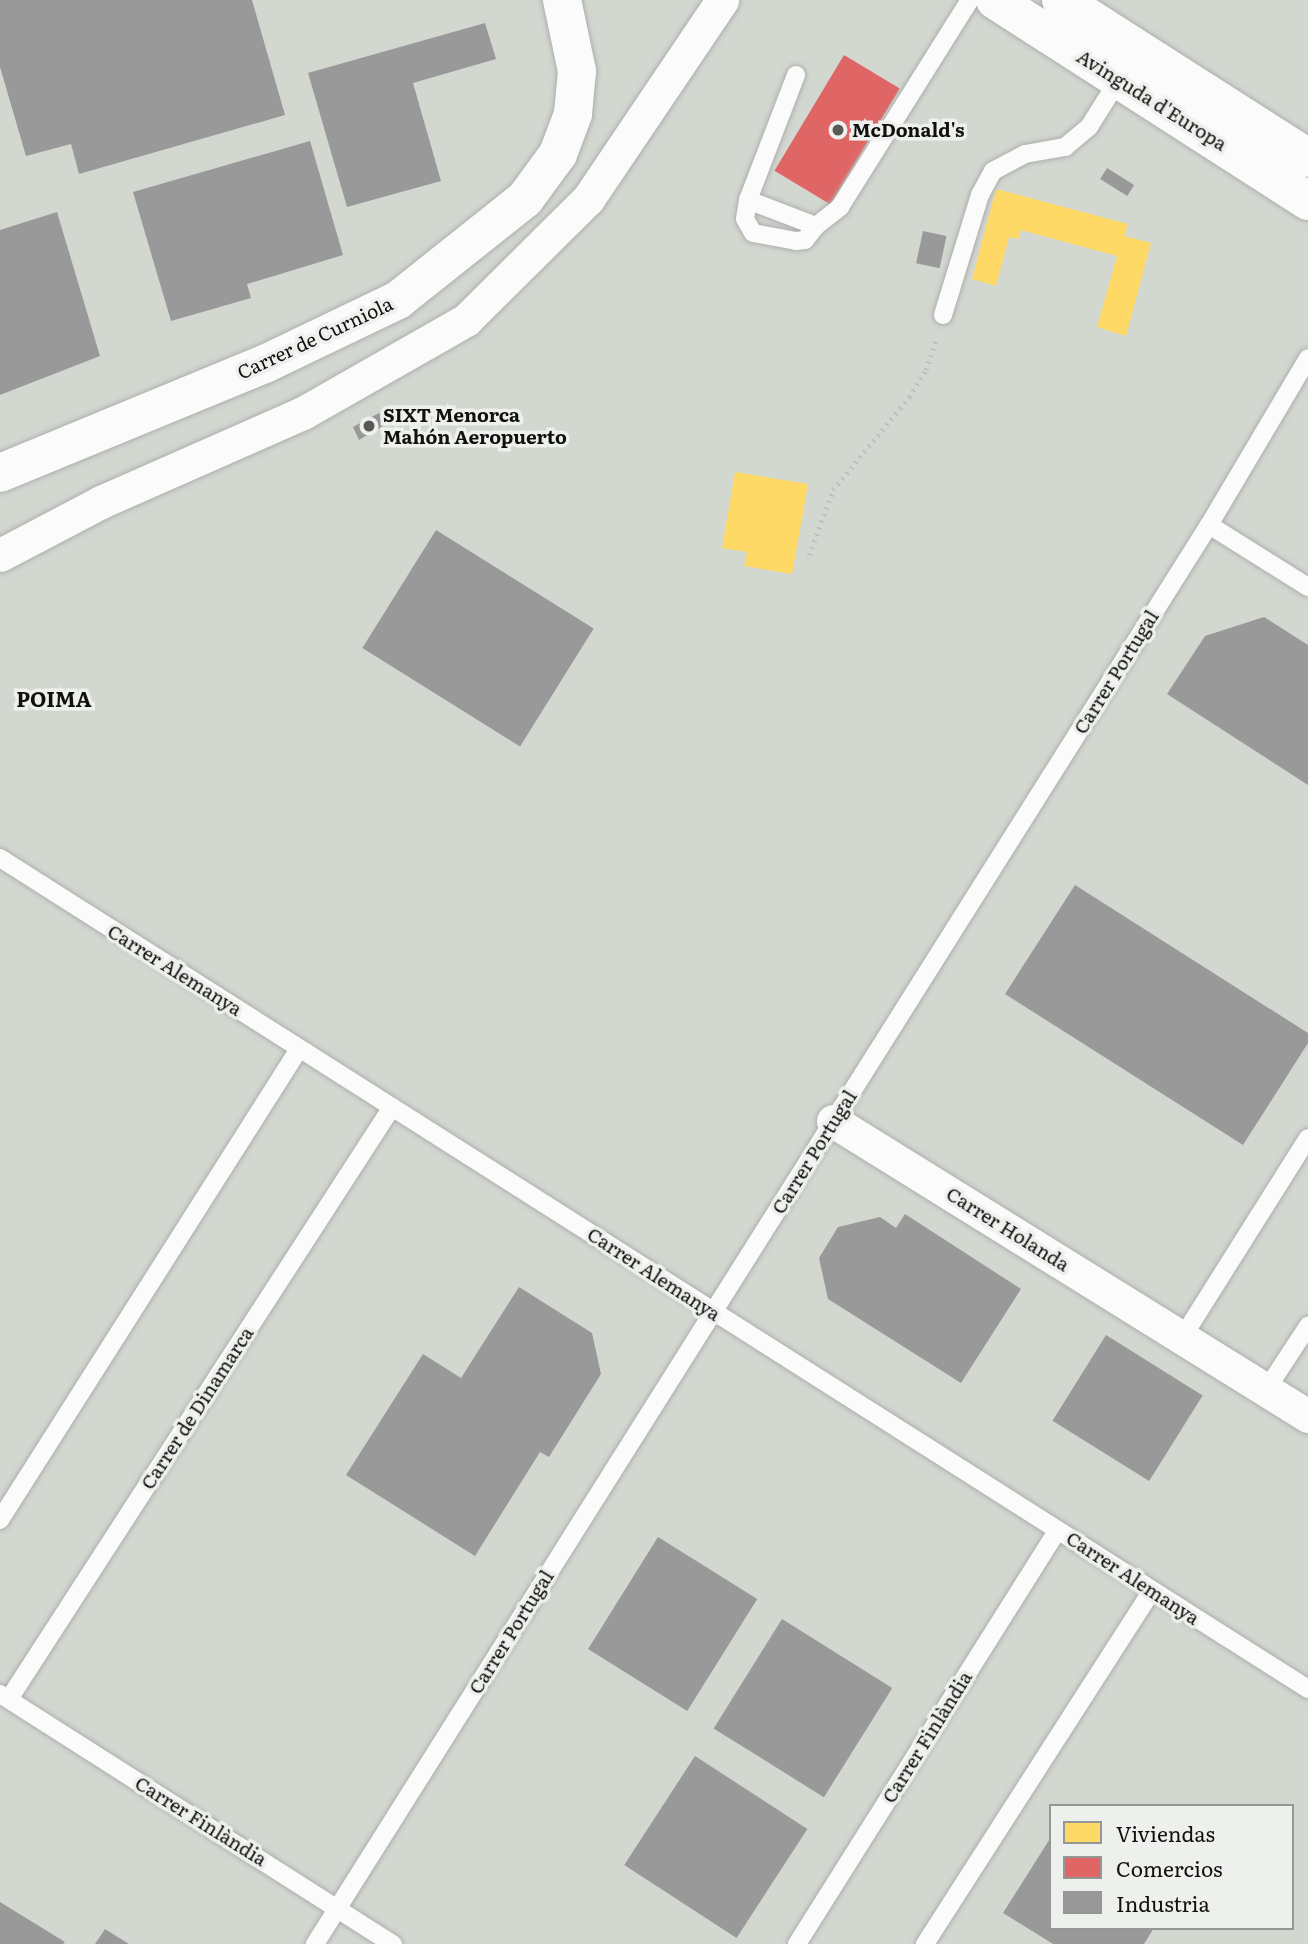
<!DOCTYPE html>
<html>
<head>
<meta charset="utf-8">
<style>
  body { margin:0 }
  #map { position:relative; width:1308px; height:1944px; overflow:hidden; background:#e1e2e0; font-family:Literata,serif }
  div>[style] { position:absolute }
  .built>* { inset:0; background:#d2d7d0 }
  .homes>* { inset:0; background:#ffd966 }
  .shops>* { inset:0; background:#e06666; transform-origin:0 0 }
  .industry>* { inset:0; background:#999; transform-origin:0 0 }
  .path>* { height:4.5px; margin-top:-2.25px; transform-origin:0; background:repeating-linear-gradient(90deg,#bfc0bf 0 2px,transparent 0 7px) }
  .roads { filter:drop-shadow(0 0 2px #adaeac) drop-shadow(0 0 2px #adaeac) }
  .service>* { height:18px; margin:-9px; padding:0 9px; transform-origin:9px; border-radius:9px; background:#fafbfa }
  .minor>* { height:33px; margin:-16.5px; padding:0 16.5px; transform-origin:16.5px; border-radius:16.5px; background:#fafbfa }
  .tertiary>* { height:38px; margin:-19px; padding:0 19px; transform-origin:19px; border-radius:19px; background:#fafbfa }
  .dots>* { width:19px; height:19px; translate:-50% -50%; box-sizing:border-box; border:4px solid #edf0ec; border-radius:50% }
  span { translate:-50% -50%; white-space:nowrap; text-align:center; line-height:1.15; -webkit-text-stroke:7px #edf0ec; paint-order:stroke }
  .street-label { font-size:19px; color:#10110f }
  .poi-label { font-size:19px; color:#10110f; font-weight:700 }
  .left { translate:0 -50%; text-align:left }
  .neighbourhood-label { font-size:21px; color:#10110f; font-weight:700 }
  .legend { position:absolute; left:1049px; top:1804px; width:245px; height:126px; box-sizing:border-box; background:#edf0ec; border:2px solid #959794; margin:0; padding:9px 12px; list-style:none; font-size:21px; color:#10110f }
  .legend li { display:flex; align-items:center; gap:14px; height:35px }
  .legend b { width:35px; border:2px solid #959794 }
</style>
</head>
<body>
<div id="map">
  <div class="built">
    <i style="clip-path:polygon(evenodd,0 0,1308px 0,1308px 1944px,0 1944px,0 0,1051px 1806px,1292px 1806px,1292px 1928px,1051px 1928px,1051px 1806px)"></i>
  </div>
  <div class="homes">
    <i style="clip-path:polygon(996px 189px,1128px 224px,1124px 236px,1151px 243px,1126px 336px,1097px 327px,1117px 256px,1021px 230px,1018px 239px,1009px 237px,996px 286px,972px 279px)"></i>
    <i style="clip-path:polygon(735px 472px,808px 484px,792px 574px,744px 566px,747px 552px,722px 548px)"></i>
  </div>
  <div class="shops">
    <i style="left:844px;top:55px;width:65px;height:135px;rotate:31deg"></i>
  </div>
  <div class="industry">
    <i style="clip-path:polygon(0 0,252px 0,285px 115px,79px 174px,71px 144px,26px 156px,0 67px)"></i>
    <i style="clip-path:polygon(485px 23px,496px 59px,413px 83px,441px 181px,347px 207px,308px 73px)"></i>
    <i style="clip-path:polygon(310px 141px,343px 255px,247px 284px,251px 298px,171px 321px,133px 192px)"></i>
    <i style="left:1107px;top:168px;width:32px;height:13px;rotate:32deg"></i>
    <i style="clip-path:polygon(57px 212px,100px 356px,0 395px,0 230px)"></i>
    <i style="left:923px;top:231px;width:24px;height:33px;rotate:12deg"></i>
    <i style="clip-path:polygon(379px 413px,386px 424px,359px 440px,353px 427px)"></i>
    <i style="left:436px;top:530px;width:186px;height:139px;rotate:32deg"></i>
    <i style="clip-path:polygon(1264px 617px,1308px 645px,1308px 785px,1167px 694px,1205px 636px)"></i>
    <i style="clip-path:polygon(1075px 885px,1308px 1033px,1308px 1043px,1243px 1145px,1005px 994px)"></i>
    <i style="clip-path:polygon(905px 1214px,1021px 1289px,961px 1383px,828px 1299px,819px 1258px,838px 1227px,880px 1217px,896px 1228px)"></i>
    <i style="clip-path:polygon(519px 1287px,592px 1333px,601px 1374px,549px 1457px,540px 1452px,475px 1556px,346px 1475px,423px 1354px,461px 1378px)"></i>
    <i style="left:1106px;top:1335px;width:114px;height:101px;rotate:32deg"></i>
    <i style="left:658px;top:1537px;width:117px;height:132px;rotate:32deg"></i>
    <i style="left:782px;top:1619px;width:130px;height:129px;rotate:32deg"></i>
    <i style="left:695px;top:1756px;width:134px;height:130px;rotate:33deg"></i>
    <i style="clip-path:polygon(1051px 1837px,1051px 1928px,1154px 1928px,1144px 1944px,1053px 1944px,1003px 1913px)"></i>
    <i style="clip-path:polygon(0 1902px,65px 1942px,63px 1944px,0 1944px)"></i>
    <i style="clip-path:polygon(105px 1929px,129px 1944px,95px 1944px)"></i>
  </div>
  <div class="path">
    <i style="left:809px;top:555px;width:69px;rotate:-69.7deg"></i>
    <i style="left:833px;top:490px;width:120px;rotate:-50.7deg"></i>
    <i style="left:909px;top:397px;width:32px;rotate:-58deg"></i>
    <i style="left:926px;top:370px;width:32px;rotate:-72deg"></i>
  </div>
  <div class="roads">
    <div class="service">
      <i style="left:796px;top:75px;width:134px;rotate:111deg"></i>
      <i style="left:748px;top:200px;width:73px;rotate:20.9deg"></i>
      <i style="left:816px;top:226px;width:31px;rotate:-38deg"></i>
      <i style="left:840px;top:207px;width:244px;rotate:-57.9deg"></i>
      <i style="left:748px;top:200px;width:19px;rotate:99deg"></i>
      <i style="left:745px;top:219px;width:16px;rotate:60deg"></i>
      <i style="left:753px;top:233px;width:44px;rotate:10.5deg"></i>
      <i style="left:796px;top:241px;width:9px;rotate:-6deg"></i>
      <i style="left:805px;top:240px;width:18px;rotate:-52deg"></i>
      <i style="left:943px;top:315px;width:126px;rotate:-72.9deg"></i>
      <i style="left:980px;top:195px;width:27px;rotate:-62deg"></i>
      <i style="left:993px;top:171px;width:36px;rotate:-28deg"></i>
      <i style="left:1025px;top:154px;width:41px;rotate:-9.9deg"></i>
      <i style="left:1065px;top:147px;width:31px;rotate:-40deg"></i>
      <i style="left:1089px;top:127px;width:57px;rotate:-58deg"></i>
      <i style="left:1209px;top:525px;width:117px;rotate:32.1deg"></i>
      <i style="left:0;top:858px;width:1550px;rotate:32.43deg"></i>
      <i style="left:1182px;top:1338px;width:236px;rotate:-57.8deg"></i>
      <i style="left:1266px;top:1390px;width:77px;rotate:-56.7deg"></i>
      <i style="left:0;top:1520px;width:558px;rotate:-57.59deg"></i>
      <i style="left:0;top:1694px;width:466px;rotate:32.5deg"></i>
      <i style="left:9px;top:1699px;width:705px;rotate:-57.1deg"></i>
      <i style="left:315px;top:1944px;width:1677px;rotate:-57.79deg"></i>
      <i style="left:1209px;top:525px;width:194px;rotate:-59.3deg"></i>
      <i style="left:797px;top:1944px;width:489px;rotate:-57.8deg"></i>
      <i style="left:925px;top:1944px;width:420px;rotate:-57.3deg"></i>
    </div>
    <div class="minor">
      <i style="left:0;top:555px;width:114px;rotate:-27.7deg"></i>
      <i style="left:101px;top:502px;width:221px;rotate:-23.8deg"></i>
      <i style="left:303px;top:413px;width:188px;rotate:-29.7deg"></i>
      <i style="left:466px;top:320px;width:172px;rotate:-44.8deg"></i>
      <i style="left:588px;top:199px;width:240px;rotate:-56deg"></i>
      <i style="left:833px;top:1121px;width:559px;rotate:31.84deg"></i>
    </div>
    <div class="tertiary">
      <i style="left:995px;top:0;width:372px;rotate:32.7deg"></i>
      <i style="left:1061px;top:0;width:293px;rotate:32.6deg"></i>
      <i style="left:0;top:473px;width:287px;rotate:-22.4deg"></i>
      <i style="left:265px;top:364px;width:148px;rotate:-25.7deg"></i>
      <i style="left:398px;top:300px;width:162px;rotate:-38.5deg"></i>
      <i style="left:525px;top:199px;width:56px;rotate:-53.7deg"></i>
      <i style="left:558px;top:154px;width:43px;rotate:-69.4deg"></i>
      <i style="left:573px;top:114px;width:43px;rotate:-84.7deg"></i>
      <i style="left:577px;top:71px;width:73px;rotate:-101.9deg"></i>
    </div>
  </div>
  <div class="dots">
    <i style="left:838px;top:130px;background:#595a58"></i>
    <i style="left:369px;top:426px;background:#595a58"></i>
  </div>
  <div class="street-label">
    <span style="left:1152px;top:100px;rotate:32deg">Avinguda d'Europa</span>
    <span style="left:315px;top:338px;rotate:-25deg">Carrer de Curniola</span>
    <span style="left:1116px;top:672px;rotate:-58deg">Carrer Portugal</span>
    <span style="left:175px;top:970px;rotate:32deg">Carrer Alemanya</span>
    <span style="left:814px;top:1152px;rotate:-58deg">Carrer Portugal</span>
    <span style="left:1008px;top:1229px;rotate:32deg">Carrer Holanda</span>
    <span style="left:654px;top:1274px;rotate:33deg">Carrer Alemanya</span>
    <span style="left:197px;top:1408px;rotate:-57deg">Carrer de Dinamarca</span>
    <span style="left:1133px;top:1578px;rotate:33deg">Carrer Alemanya</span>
    <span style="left:511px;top:1632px;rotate:-58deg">Carrer Portugal</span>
    <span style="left:927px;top:1737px;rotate:-58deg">Carrer Finlàndia</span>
    <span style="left:201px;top:1821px;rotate:32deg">Carrer Finlàndia</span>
  </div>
  <div class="poi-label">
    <span class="left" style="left:852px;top:130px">McDonald's</span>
    <span class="left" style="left:383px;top:426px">SIXT Menorca<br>Mahón Aeropuerto</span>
  </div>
  <div class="neighbourhood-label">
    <span style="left:54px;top:698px">POIMA</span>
  </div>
  <ul class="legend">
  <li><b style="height:19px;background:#ffd966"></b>Viviendas</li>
  <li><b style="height:19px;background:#e06666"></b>Comercios</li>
  <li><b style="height:19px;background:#999"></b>Industria</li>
  </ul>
</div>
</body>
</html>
